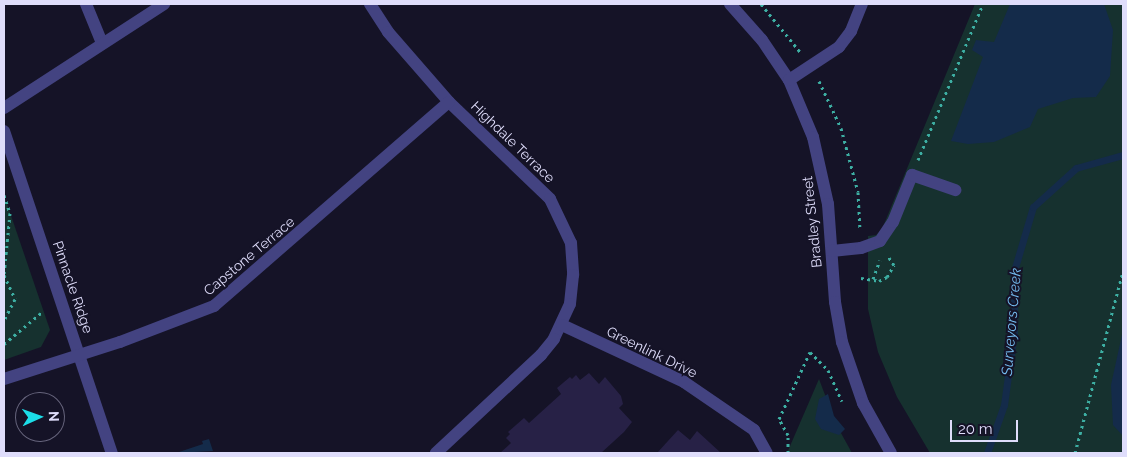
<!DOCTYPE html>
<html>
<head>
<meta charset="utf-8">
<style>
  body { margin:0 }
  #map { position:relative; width:1127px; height:457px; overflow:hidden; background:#151327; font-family:Raleway,sans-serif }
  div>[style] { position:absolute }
  .green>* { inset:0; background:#16312f }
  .water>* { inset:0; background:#142b4a }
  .stream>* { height:7px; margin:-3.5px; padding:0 3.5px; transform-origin:3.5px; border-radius:3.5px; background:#142b4a }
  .building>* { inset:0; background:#272146 }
  .path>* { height:3px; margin-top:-1.5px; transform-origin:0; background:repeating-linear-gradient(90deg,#3dafa3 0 2.5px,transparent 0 6.5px) }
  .minor>* { height:12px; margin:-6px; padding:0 6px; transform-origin:6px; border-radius:6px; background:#434381 }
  span { translate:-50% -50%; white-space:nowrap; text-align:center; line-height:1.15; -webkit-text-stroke:4px #151327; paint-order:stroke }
  .street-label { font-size:14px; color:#dfddfb }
  .water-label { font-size:15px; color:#75bdf1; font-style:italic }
  .frame { position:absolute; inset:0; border:5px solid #dfddfb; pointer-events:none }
  .north { position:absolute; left:15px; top:392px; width:50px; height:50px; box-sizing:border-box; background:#151327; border:1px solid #66647c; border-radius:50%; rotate:88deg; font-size:14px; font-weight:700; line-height:20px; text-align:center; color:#dfddfb }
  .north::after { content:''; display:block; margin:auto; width:18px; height:22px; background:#1cdde8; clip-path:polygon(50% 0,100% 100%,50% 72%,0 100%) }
  .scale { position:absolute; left:950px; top:420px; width:68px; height:22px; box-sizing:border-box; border:2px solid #dfddfb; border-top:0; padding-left:6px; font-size:15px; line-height:18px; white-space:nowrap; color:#dfddfb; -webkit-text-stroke:4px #151327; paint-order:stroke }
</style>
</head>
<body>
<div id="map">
  <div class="green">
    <i style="clip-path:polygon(975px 4px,1123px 4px,1123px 453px,930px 453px,897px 397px,878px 352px,868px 309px,868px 236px,876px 235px,882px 229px)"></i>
    <i style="clip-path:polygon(4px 195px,50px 330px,41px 347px,4px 360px)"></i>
    <i style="clip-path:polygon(819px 379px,836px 424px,852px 453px,787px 453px)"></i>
  </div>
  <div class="water">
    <i style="clip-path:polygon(1010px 4px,1104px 4px,1113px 30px,1110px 76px,1096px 97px,1073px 98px,1038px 109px,1030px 127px,994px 142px,968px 144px,951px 141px,983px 57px,972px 50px,976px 40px,994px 42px)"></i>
    <i style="clip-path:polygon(1123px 330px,1123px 436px,1113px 425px,1111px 385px)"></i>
    <i style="clip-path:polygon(828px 394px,834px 416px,845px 429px,839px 435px,821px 429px,815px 419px,819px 399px)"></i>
    <i style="clip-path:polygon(209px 439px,213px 451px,176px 453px,203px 444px,202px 441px)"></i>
  </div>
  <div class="stream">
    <i style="left:987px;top:453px;width:51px;rotate:-70.5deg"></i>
    <i style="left:1004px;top:405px;width:74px;rotate:-82.2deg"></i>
    <i style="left:1014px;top:332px;width:61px;rotate:-90deg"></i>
    <i style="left:1014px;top:271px;width:67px;rotate:-73.5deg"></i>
    <i style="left:1033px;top:207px;width:58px;rotate:-42.2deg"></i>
    <i style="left:1076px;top:168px;width:49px;rotate:-15.5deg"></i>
  </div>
  <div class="building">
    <i style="clip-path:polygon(589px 373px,599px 384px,605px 377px,621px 396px,623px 404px,619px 408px,632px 422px,624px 432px,601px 453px,500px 453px,511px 443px,506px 438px,510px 434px,508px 432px,524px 418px,529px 423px,561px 394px,557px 388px,570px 377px,572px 379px,576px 375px,580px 380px)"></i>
    <i style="clip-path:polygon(678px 430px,690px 440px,697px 431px,721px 453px,657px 453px)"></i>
  </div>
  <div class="path">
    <i style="left:761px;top:4px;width:63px;rotate:50.8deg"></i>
    <i style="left:819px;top:81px;width:52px;rotate:64.9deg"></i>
    <i style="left:841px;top:128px;width:66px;rotate:75.1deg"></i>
    <i style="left:858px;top:192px;width:38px;rotate:87deg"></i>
    <i style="left:918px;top:160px;width:169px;rotate:-67.4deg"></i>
    <i style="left:4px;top:195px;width:19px;rotate:72deg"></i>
    <i style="left:10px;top:213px;width:62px;rotate:95.5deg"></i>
    <i style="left:4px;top:275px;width:26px;rotate:65deg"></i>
    <i style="left:15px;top:299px;width:25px;rotate:117deg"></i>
    <i style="left:861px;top:278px;width:18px;rotate:9deg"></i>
    <i style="left:879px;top:281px;width:9px;rotate:-27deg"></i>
    <i style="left:887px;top:277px;width:14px;rotate:-60deg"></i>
    <i style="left:894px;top:265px;width:11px;rotate:-124deg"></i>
    <i style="left:873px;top:279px;width:20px;rotate:-70deg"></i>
    <i style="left:4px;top:344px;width:50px;rotate:-40.1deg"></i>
    <i style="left:788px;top:453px;width:18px;rotate:-90deg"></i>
    <i style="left:788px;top:435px;width:18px;rotate:-119deg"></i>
    <i style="left:779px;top:419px;width:74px;rotate:-65.2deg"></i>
    <i style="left:810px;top:352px;width:25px;rotate:45deg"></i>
    <i style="left:828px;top:370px;width:34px;rotate:66deg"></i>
    <i style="left:1075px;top:453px;width:188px;rotate:-75.2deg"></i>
  </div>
  <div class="minor">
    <i style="left:86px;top:4px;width:42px;rotate:67.7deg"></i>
    <i style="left:370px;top:4px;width:33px;rotate:57deg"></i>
    <i style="left:388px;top:32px;width:93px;rotate:48.9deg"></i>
    <i style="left:449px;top:102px;width:140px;rotate:43.8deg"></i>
    <i style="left:550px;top:199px;width:49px;rotate:64.5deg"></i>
    <i style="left:571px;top:243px;width:32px;rotate:86deg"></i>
    <i style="left:573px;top:275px;width:29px;rotate:96deg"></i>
    <i style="left:570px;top:304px;width:38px;rotate:115deg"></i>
    <i style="left:554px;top:339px;width:21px;rotate:129deg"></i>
    <i style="left:541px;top:355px;width:144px;rotate:137deg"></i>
    <i style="left:730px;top:4px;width:48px;rotate:48.4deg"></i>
    <i style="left:762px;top:40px;width:48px;rotate:56deg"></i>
    <i style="left:789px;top:80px;width:62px;rotate:67.2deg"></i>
    <i style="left:813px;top:137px;width:69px;rotate:77.4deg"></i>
    <i style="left:828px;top:204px;width:98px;rotate:85.9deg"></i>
    <i style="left:835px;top:302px;width:41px;rotate:80.1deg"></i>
    <i style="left:842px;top:342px;width:65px;rotate:71deg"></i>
    <i style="left:863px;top:403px;width:57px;rotate:60.8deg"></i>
    <i style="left:789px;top:80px;width:60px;rotate:-33.4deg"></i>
    <i style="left:839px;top:47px;width:20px;rotate:-53deg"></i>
    <i style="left:851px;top:31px;width:29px;rotate:-68deg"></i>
    <i style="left:4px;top:108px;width:191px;rotate:-33deg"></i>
    <i style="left:4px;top:131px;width:340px;rotate:71.5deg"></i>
    <i style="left:832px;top:251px;width:29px;rotate:-6deg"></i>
    <i style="left:861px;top:248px;width:20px;rotate:-20deg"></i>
    <i style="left:880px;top:241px;width:23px;rotate:-56deg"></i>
    <i style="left:893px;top:222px;width:51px;rotate:-68deg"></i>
    <i style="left:912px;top:175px;width:46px;rotate:19.2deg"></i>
    <i style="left:562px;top:325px;width:135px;rotate:25deg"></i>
    <i style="left:684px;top:382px;width:85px;rotate:34.4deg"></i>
    <i style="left:754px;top:430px;width:26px;rotate:61deg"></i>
    <i style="left:4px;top:379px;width:122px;rotate:-17.7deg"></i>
    <i style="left:120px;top:342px;width:101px;rotate:-21deg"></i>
    <i style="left:214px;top:306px;width:311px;rotate:-41deg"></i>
  </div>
  <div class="street-label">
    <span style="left:513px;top:142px;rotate:44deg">Highdale Terrace</span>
    <span style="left:812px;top:222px;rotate:-96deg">Bradley Street</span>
    <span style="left:249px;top:256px;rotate:-40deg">Capstone Terrace</span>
    <span style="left:73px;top:287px;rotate:71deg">Pinnacle Ridge</span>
    <span style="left:652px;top:352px;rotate:26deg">Greenlink Drive</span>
  </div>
  <div class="water-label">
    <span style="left:1012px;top:322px;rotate:-85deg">Surveyors Creek</span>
  </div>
  <div class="frame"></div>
  <div class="north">N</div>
  <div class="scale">20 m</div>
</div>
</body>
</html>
